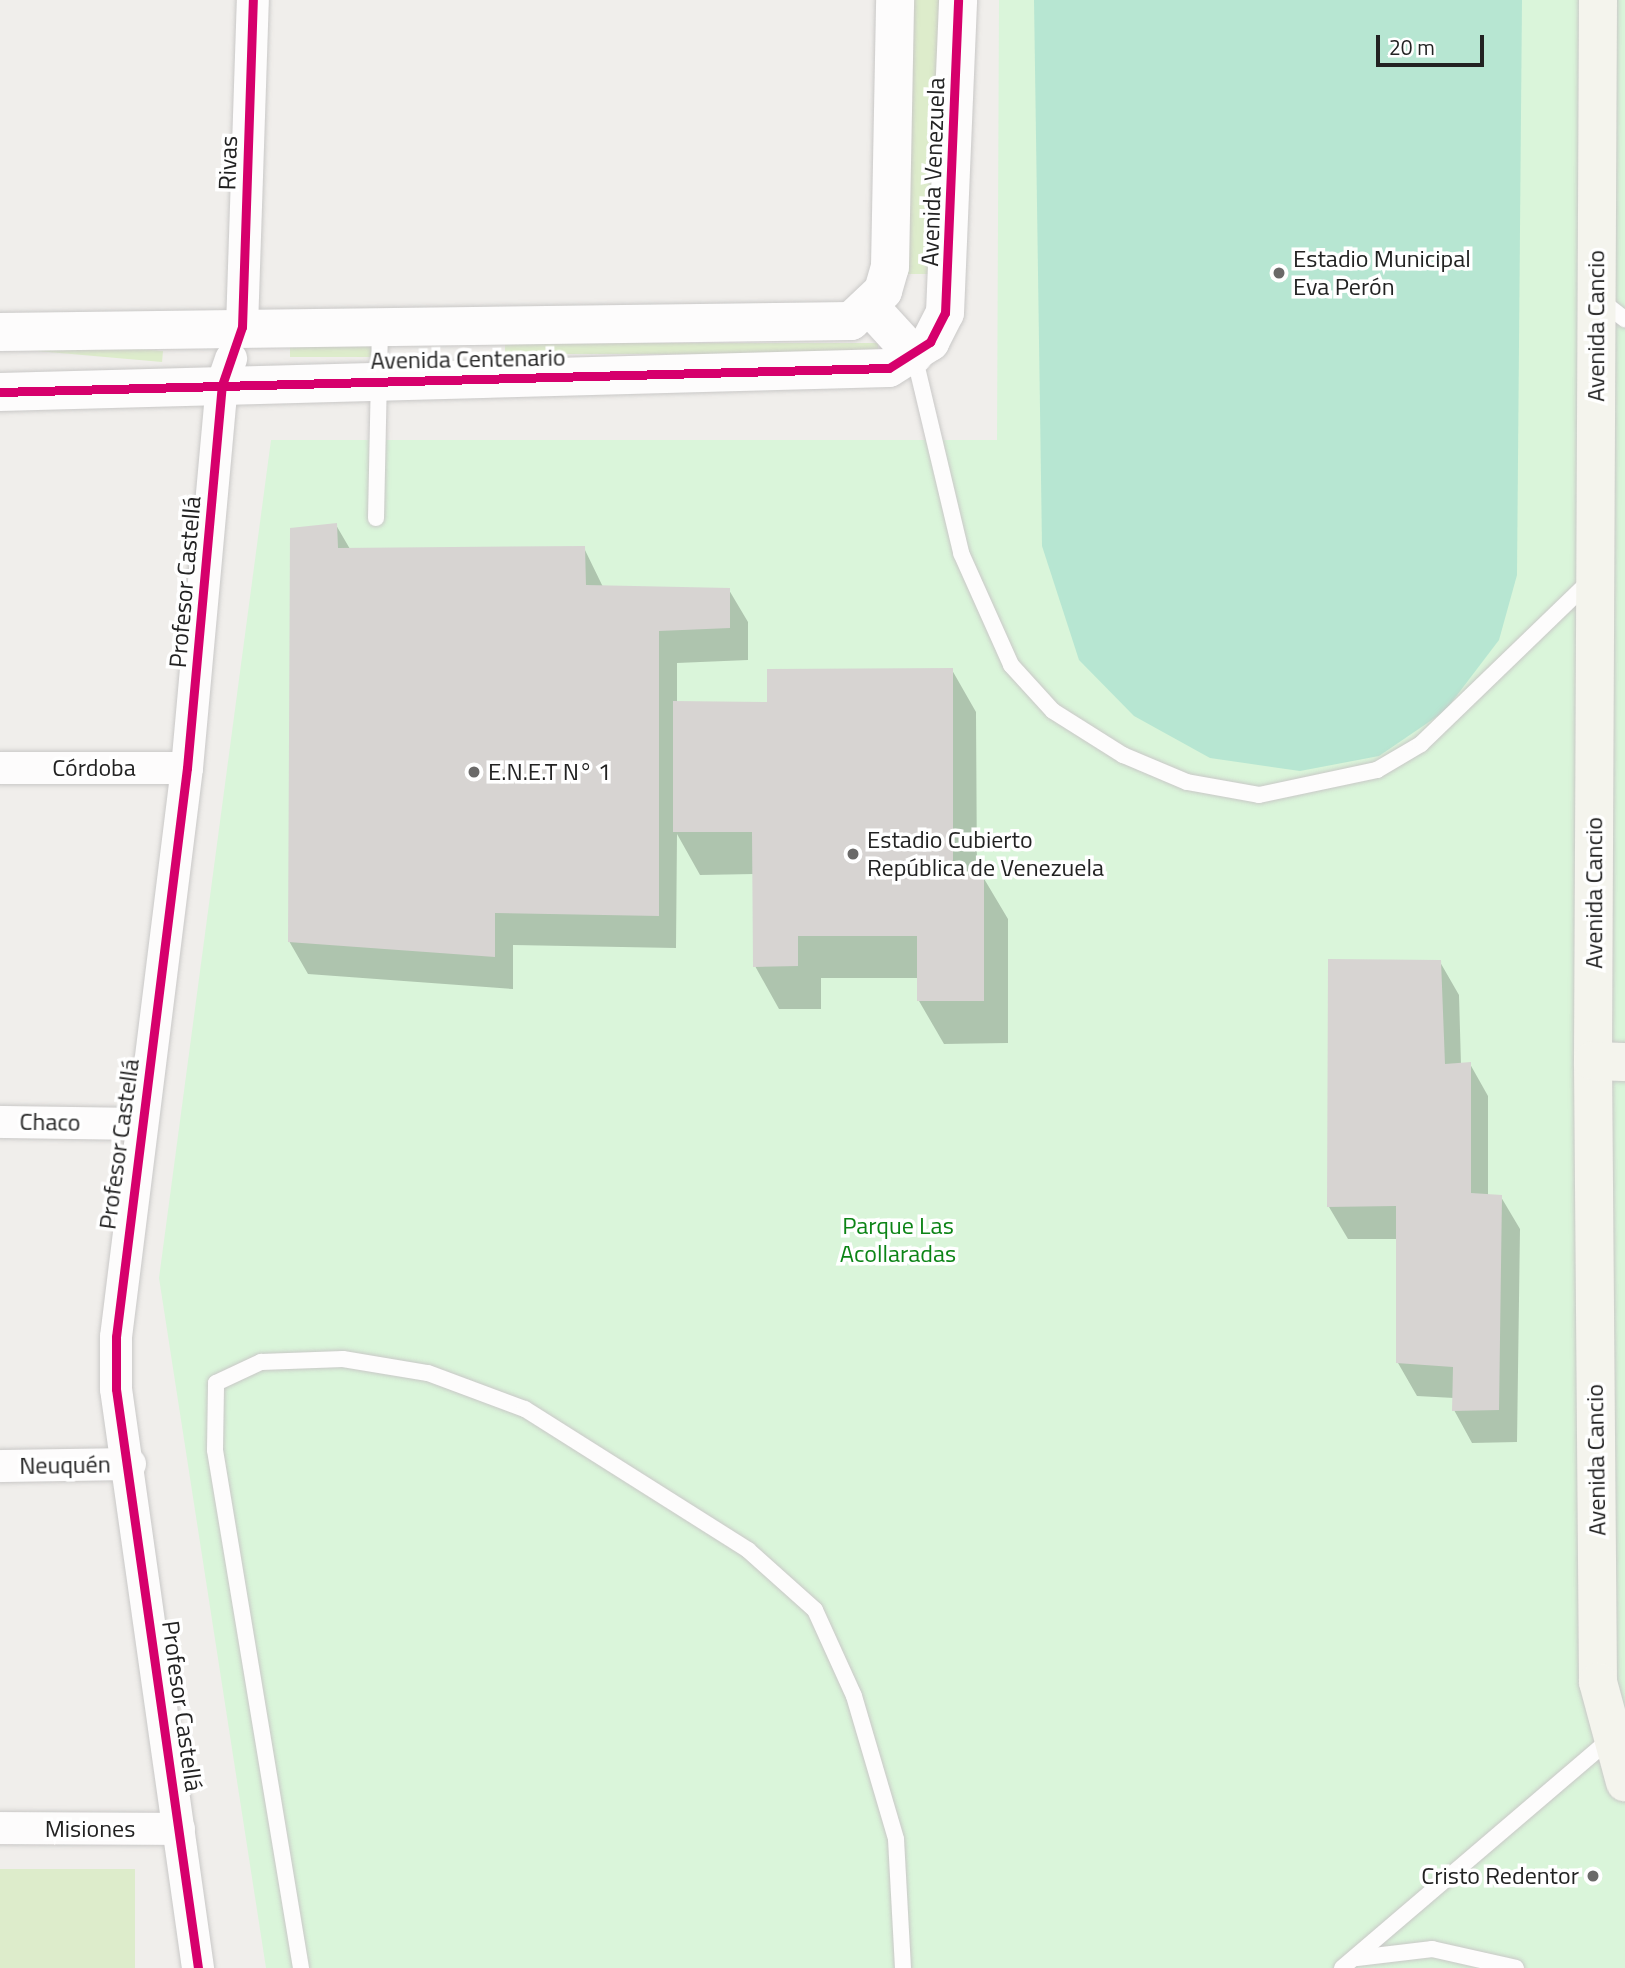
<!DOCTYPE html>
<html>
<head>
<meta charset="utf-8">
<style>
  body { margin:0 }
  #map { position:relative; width:1625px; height:1968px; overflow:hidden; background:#f0eeeb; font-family:"Titillium Web",sans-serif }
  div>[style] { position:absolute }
  .grass>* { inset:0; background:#ddeccb; transform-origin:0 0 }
  .park>* { inset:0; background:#daf5da }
  .pitch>* { inset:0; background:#b7e6d2 }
  .shadow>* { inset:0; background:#0003 }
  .building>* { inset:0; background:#d7d4d2 }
  .roads { filter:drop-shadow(0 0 2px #c9c8c7) drop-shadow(0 0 2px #c9c8c7) }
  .service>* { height:16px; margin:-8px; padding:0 8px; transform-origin:8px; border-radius:8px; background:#fdfcfc }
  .minor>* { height:32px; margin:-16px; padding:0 16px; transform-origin:16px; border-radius:16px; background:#fdfcfc }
  .tertiary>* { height:38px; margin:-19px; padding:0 19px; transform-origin:19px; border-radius:19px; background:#fdfcfc }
  .secondary>* { height:38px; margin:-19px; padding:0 19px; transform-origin:19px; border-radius:19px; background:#f4f4ed }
  .cycleway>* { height:9px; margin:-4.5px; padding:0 4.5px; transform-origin:4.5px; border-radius:4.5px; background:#d6006c }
  .dots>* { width:19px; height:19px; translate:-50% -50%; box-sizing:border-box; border:4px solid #fff; border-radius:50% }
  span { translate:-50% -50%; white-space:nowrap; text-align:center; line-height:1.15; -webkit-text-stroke:7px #fff; paint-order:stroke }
  .street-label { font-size:24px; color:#222 }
  .poi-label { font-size:24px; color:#222 }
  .left { translate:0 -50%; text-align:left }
  .right { translate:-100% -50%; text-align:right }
  .park-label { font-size:24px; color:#0c8416 }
  .scale { position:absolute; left:1376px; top:35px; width:108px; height:32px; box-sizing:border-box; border:4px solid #222; border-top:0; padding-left:9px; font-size:21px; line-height:24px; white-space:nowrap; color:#222; -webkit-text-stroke:5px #fff; paint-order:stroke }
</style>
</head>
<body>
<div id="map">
  <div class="grass">
    <i style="left:905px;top:0;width:35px;height:274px"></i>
    <i style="left:878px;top:343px;width:11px;height:373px;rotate:90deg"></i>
    <i style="left:373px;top:346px;width:11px;height:83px;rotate:90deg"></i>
    <i style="left:163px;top:351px;width:11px;height:163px;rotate:95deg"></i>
    <i style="left:0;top:1869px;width:135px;height:99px"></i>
  </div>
  <div class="park">
    <i style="clip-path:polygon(999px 0,1625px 0,1625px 1968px,266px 1968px,159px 1278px,271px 440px,997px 440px)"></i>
  </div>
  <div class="pitch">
    <i style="clip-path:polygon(1034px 0,1522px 0,1517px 575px,1499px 640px,1445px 711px,1379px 756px,1300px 771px,1210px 758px,1134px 716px,1079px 660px,1042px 546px)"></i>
  </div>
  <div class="shadow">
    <i style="clip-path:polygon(336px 525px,350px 549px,584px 548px,603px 587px,729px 590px,748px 622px,748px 660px,677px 663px,677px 703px,769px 704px,952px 670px,976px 712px,977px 877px,983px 877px,1008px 919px,1008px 1043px,944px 1044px,919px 1001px,919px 978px,821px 978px,821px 1009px,779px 1009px,755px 966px,754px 874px,700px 875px,677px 834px,676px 948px,513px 945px,513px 989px,308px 974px,289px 941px)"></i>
    <i style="clip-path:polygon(1440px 962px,1459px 995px,1461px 1065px,1470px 1064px,1488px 1096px,1488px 1196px,1501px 1197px,1520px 1229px,1517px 1442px,1472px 1443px,1454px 1410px,1454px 1398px,1417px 1396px,1398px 1363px,1398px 1239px,1348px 1239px,1329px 1207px)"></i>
  </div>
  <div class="building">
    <i style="clip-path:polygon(337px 523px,338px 548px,585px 546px,586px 585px,730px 588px,730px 628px,659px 631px,659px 916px,495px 913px,495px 957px,288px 942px,290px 528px)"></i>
    <i style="clip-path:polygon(953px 668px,953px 875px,984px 875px,984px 1001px,917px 1001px,917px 936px,798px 936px,798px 966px,753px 967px,752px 832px,673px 832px,673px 701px,767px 702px,767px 669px)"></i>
    <i style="clip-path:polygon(1328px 959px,1441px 960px,1445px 1064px,1471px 1062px,1471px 1193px,1502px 1195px,1499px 1410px,1452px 1411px,1453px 1367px,1396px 1363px,1396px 1206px,1327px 1207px)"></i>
  </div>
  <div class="roads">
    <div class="service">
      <i style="left:1599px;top:299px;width:33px;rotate:38deg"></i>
      <i style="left:914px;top:355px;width:204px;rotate:76.6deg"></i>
      <i style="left:961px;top:553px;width:123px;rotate:65.9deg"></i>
      <i style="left:1011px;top:665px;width:62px;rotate:47.6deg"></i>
      <i style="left:1053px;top:711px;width:83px;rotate:32.2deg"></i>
      <i style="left:1123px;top:755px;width:69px;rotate:22.9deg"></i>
      <i style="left:1187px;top:782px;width:73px;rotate:10.2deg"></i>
      <i style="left:1259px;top:795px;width:121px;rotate:-12deg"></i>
      <i style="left:1377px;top:770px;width:51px;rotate:-30.6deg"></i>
      <i style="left:1421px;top:744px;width:238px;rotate:-44deg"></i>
      <i style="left:376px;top:518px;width:192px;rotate:-88.8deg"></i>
      <i style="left:1357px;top:1958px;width:76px;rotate:-6.8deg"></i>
      <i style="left:1432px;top:1949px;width:86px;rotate:12.7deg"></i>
      <i style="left:301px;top:1968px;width:525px;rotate:-99.43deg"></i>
      <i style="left:215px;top:1450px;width:67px;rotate:-89.1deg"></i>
      <i style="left:216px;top:1383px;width:50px;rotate:-25deg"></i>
      <i style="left:261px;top:1362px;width:82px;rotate:-2.1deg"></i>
      <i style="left:343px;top:1359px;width:86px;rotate:9.4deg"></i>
      <i style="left:428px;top:1373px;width:103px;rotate:20.4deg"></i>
      <i style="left:525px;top:1409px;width:264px;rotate:32.3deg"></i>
      <i style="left:748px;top:1550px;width:90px;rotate:41.8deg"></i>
      <i style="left:815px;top:1610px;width:94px;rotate:65.6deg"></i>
      <i style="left:854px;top:1696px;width:149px;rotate:73.6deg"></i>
      <i style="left:896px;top:1839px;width:129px;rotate:86.9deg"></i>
      <i style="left:1342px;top:1968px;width:354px;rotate:-40.5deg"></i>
    </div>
    <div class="minor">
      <i style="left:242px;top:327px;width:327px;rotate:-88.1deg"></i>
      <i style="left:0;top:768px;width:187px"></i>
      <i style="left:0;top:1122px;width:142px;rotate:0.8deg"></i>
      <i style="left:0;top:1466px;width:130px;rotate:-0.9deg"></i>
      <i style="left:0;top:1828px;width:179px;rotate:0.3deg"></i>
      <i style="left:198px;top:1968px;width:585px;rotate:-98.06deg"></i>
      <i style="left:116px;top:1389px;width:52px;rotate:-90deg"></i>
      <i style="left:116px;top:1337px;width:573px;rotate:-82.89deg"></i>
      <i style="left:187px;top:768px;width:385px;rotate:-84.8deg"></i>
      <i style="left:222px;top:385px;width:28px;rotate:-71deg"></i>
    </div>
    <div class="tertiary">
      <i style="left:870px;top:307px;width:65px;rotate:47.5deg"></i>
      <i style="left:0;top:332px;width:851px;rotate:-0.74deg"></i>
      <i style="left:851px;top:321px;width:44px;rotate:-43.2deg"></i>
      <i style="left:883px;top:291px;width:25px;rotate:-74deg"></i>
      <i style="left:890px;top:267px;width:267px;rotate:-88.9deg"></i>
      <i style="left:0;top:392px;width:889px;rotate:-1.55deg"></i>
      <i style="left:889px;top:368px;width:49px;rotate:-32.4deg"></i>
      <i style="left:930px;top:342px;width:33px;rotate:-63deg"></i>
      <i style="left:945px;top:313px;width:313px;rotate:-87.6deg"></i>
    </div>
    <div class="secondary">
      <i style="left:1598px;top:0;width:1061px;rotate:90.27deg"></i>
      <i style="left:1593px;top:1061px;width:621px;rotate:89.54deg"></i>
      <i style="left:1598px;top:1682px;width:104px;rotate:74.9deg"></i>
      <i style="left:1593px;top:1061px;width:32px;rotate:2deg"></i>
    </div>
  </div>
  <div class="cycleway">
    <i style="left:0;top:392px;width:889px;rotate:-1.55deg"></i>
    <i style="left:889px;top:368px;width:49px;rotate:-32.4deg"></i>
    <i style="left:930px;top:342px;width:33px;rotate:-63deg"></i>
    <i style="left:945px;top:313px;width:313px;rotate:-87.6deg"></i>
    <i style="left:198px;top:1968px;width:585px;rotate:-98.06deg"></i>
    <i style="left:116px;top:1389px;width:52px;rotate:-90deg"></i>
    <i style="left:116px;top:1337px;width:573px;rotate:-82.89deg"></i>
    <i style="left:187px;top:768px;width:385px;rotate:-84.8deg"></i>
    <i style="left:222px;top:385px;width:61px;rotate:-71deg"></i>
    <i style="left:242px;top:327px;width:327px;rotate:-88.1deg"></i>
  </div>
  <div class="dots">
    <i style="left:1279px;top:273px;background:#6a6968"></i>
    <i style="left:474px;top:772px;background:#6a6968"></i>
    <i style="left:853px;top:854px;background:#6a6968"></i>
    <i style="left:1593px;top:1876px;background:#6a6968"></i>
  </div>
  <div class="street-label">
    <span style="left:228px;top:163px;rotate:-88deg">Rivas</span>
    <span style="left:933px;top:172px;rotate:-88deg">Avenida Venezuela</span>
    <span style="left:1596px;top:326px;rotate:-90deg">Avenida Cancio</span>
    <span style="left:468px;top:359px;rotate:-1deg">Avenida Centenario</span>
    <span style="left:185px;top:582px;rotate:-85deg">Profesor Castellá</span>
    <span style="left:94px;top:768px">Córdoba</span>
    <span style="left:1594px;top:893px;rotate:-90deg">Avenida Cancio</span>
    <span style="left:50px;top:1122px;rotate:1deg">Chaco</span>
    <span style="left:119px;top:1144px;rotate:-82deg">Profesor Castellá</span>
    <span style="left:1596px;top:1460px;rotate:-91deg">Avenida Cancio</span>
    <span style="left:65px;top:1465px;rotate:-1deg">Neuquén</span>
    <span style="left:182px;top:1706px;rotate:82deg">Profesor Castellá</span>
    <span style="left:90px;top:1829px">Misiones</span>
  </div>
  <div class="poi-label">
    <span class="left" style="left:1293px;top:273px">Estadio Municipal<br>Eva Perón</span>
    <span class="left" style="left:488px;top:772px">E.N.E.T N° 1</span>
    <span class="left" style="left:867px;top:854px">Estadio Cubierto<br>República de Venezuela</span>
    <span class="right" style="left:1579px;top:1876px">Cristo Redentor</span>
  </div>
  <div class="park-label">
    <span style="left:898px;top:1240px">Parque Las<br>Acollaradas</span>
  </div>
  <div class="scale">20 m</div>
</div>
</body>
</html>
